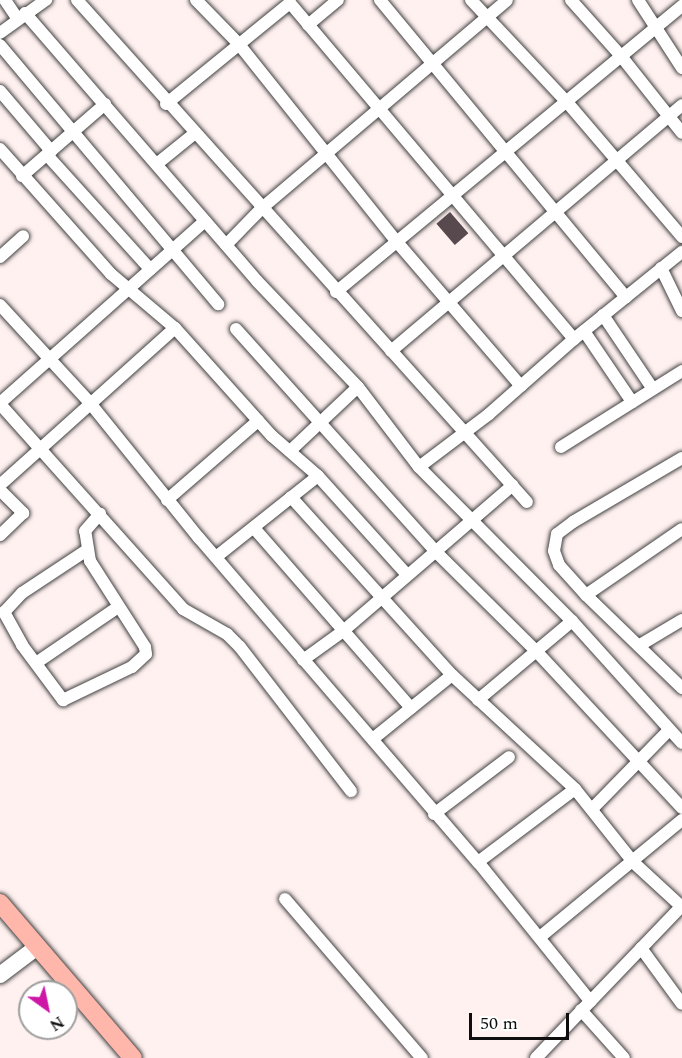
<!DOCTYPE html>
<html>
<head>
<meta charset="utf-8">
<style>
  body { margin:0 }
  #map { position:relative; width:682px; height:1058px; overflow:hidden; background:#fff1f0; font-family:Spectral,serif }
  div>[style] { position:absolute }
  .building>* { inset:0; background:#58494f; transform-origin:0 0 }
  .roads { filter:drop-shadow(0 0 2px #414141) drop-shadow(0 0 2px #414141) }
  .minor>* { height:12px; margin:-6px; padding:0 6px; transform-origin:6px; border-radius:6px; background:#fff }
  .tertiary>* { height:16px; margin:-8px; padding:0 8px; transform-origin:8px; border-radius:8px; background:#fff }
  .secondary>* { height:18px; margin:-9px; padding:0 9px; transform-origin:9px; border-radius:9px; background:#ffb7ab }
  span { translate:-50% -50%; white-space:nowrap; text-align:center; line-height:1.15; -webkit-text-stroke:6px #fff; paint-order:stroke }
  .north { position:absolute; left:18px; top:980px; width:60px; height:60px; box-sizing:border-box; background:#fff; border:2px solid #9f9f9f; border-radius:50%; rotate:147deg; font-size:16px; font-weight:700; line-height:24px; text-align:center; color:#0e0e0e }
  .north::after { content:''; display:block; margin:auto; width:21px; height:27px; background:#ce17a7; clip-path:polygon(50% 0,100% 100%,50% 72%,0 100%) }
  .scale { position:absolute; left:469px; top:1013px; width:100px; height:27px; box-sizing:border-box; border:3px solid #0e0e0e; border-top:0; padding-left:8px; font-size:18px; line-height:21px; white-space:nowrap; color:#0e0e0e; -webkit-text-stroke:4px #fff; paint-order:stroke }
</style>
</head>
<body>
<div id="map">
  <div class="building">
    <i style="left:450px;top:212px;width:28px;height:18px;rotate:49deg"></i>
  </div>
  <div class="roads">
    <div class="minor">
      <i style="left:5px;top:0;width:23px;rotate:56deg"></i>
      <i style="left:77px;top:0;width:674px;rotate:48.13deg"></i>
      <i style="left:196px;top:0;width:60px;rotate:45.7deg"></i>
      <i style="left:238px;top:43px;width:255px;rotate:51.4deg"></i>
      <i style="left:397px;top:242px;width:190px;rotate:49.3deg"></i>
      <i style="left:380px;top:0;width:386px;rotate:50.4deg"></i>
      <i style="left:471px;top:0;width:139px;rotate:46.8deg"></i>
      <i style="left:566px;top:101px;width:179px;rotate:49.5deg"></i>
      <i style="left:571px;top:0;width:75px;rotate:48.2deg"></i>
      <i style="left:621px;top:56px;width:98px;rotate:51.6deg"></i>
      <i style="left:638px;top:0;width:81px;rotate:57.1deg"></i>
      <i style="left:25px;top:13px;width:354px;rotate:49.1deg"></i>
      <i style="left:257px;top:281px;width:146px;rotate:46.4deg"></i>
      <i style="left:358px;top:387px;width:101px;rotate:52.7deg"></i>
      <i style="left:419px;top:467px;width:217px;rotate:45.2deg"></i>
      <i style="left:572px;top:621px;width:164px;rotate:48deg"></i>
      <i style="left:308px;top:25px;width:39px;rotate:-40deg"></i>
      <i style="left:0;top:33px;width:57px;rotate:-35.7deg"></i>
      <i style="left:0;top:45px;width:339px;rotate:49.9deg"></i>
      <i style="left:0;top:91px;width:79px;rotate:49.6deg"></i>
      <i style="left:166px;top:104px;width:160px;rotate:-39.2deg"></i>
      <i style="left:290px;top:3px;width:440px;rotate:49.8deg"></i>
      <i style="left:0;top:149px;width:167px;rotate:48.4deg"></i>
      <i style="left:111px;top:274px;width:84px;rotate:40.2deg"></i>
      <i style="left:175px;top:328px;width:145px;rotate:48.1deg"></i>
      <i style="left:272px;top:436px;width:61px;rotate:41deg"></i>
      <i style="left:318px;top:476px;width:133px;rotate:48deg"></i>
      <i style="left:47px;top:155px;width:154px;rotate:47.9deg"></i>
      <i style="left:158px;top:163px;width:48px;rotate:-39deg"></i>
      <i style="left:22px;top:176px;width:110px;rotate:-40.9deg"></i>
      <i style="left:226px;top:245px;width:52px;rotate:-45.8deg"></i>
      <i style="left:262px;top:208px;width:321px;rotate:-40.3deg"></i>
      <i style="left:0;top:257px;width:31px;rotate:-42deg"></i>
      <i style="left:661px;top:268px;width:48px;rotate:64deg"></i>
      <i style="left:336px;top:292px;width:449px;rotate:-39.6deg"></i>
      <i style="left:0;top:305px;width:133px;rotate:47.4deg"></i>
      <i style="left:90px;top:403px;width:174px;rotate:51.1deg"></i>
      <i style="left:199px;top:538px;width:428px;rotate:49.3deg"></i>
      <i style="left:478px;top:862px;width:179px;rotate:51.1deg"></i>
      <i style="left:603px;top:315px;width:89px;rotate:56deg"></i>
      <i style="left:236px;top:329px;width:298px;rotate:48.1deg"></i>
      <i style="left:435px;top:551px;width:144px;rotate:44.7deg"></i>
      <i style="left:537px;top:652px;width:213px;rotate:47.1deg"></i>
      <i style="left:584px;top:331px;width:86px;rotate:55.9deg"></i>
      <i style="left:391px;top:351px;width:381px;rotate:-40.2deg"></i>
      <i style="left:0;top:403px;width:274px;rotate:-41.6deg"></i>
      <i style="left:0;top:404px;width:275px;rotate:48.2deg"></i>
      <i style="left:183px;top:609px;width:51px;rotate:29.6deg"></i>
      <i style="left:227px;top:634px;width:18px;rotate:45deg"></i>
      <i style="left:240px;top:647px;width:182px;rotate:52.4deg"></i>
      <i style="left:561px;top:447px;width:143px;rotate:-32.1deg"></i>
      <i style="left:290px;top:451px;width:93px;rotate:-43.3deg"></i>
      <i style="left:682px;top:458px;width:126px;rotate:149.6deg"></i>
      <i style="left:573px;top:522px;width:20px;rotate:143deg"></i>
      <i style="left:557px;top:534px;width:17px;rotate:100deg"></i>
      <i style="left:554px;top:551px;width:15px;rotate:70deg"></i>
      <i style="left:559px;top:565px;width:40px;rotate:48deg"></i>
      <i style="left:586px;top:595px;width:134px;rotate:44.1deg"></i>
      <i style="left:419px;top:467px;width:88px;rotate:-37.1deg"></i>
      <i style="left:489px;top:414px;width:113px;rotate:-41.4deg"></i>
      <i style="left:574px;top:339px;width:139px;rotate:-38.9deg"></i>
      <i style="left:0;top:485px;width:235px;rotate:-41.9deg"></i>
      <i style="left:0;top:490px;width:33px;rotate:45deg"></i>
      <i style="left:23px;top:513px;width:32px;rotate:136deg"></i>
      <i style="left:291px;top:497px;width:240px;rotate:47.9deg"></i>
      <i style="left:167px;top:500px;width:121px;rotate:-41deg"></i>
      <i style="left:254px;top:528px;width:239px;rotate:48.9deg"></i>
      <i style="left:87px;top:550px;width:78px;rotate:146.5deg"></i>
      <i style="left:22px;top:593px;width:26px;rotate:133deg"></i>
      <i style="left:4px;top:612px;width:38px;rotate:61deg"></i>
      <i style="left:22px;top:645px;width:69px;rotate:53.3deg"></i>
      <i style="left:63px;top:700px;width:76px;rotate:-25.6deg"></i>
      <i style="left:132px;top:667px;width:19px;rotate:-43deg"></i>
      <i style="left:146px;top:654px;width:7px;rotate:-98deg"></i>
      <i style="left:145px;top:647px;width:102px;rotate:-122.6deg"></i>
      <i style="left:90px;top:561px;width:30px;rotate:-99deg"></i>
      <i style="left:85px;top:531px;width:23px;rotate:-49deg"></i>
      <i style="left:216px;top:557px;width:130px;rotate:-38.5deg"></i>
      <i style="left:586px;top:595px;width:116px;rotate:-34.5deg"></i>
      <i style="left:640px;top:645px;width:49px;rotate:-30.8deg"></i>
      <i style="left:303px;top:660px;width:48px;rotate:-35.7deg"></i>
      <i style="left:342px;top:632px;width:225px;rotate:-40.7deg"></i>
      <i style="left:36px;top:663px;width:99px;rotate:-34.3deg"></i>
      <i style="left:478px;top:700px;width:123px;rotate:-40deg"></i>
      <i style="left:374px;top:738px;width:100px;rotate:-38.9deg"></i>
      <i style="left:452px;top:675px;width:168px;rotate:42.8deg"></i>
      <i style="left:575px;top:789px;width:93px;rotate:51.5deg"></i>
      <i style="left:633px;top:862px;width:67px;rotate:42.6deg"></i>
      <i style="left:592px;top:809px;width:110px;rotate:-45.7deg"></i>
      <i style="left:434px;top:814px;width:94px;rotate:-37.2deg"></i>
      <i style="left:478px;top:862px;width:121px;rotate:-37deg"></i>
      <i style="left:285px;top:899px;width:210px;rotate:49.3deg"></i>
      <i style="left:540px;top:937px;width:184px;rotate:-39.5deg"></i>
      <i style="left:641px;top:948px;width:69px;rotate:53.8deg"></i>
      <i style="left:581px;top:1010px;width:64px;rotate:48.1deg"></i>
      <i style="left:536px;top:1058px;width:211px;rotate:-46.2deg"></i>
    </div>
    <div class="tertiary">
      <i style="left:0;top:975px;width:46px;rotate:-37.1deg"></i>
    </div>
    <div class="secondary">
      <i style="left:0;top:903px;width:204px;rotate:49.4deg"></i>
    </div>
  </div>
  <div class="north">N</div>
  <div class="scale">50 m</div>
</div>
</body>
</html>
